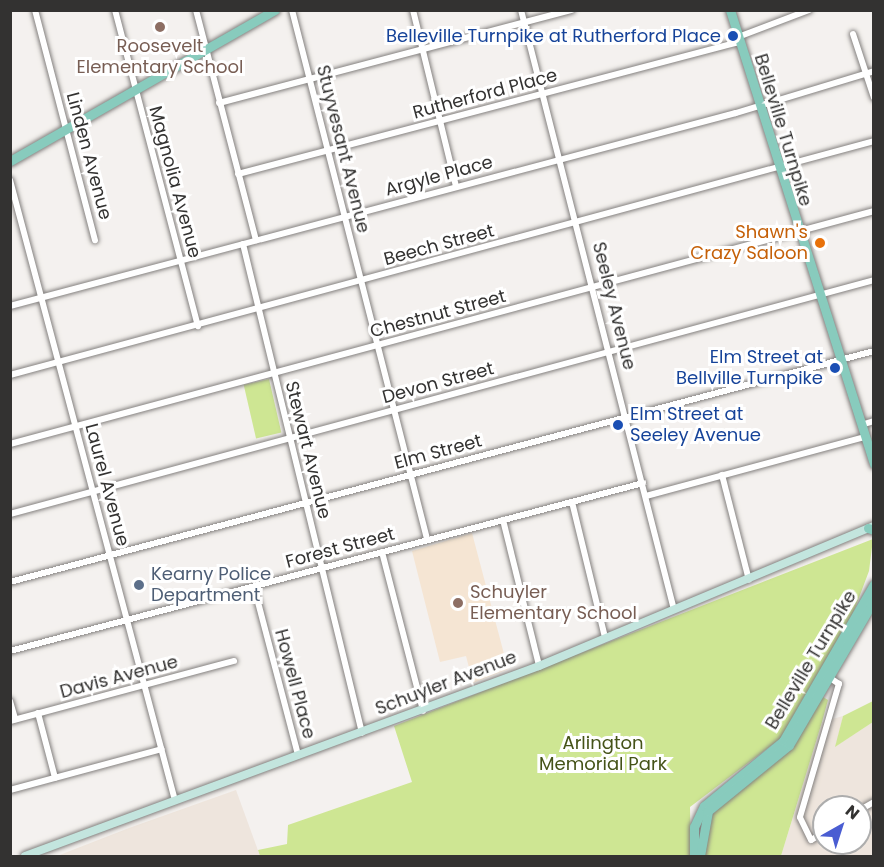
<!DOCTYPE html>
<html>
<head>
<meta charset="utf-8">
<style>
  body { margin:0 }
  #map { position:relative; width:884px; height:867px; overflow:hidden; background:#f4f1ef; font-family:Poppins,sans-serif }
  div>[style] { position:absolute }
  .built>* { inset:0; background:#eee5dd }
  .education>* { inset:0; background:#f5e5d3 }
  .green>* { inset:0; background:#cee693; transform-origin:0 0 }
  .roads { filter:drop-shadow(0 0 2px #84817f) drop-shadow(0 0 2px #84817f) }
  .minor>* { height:6px; margin:-3px; padding:0 3px; transform-origin:3px; border-radius:3px; background:#fff }
  .secondary>* { height:8px; margin:-4px; padding:0 4px; transform-origin:4px; border-radius:4px; background:#c3e5de }
  .primary>* { height:9px; margin:-4.5px; padding:0 4.5px; transform-origin:4.5px; border-radius:4.5px; background:#88cbbd }
  .dots>* { width:16px; height:16px; translate:-50% -50%; box-sizing:border-box; border:3px solid #fff; border-radius:50% }
  span { translate:-50% -50%; white-space:nowrap; text-align:center; line-height:1.15; -webkit-text-stroke:6px #fff; paint-order:stroke }
  .transit-label { font-size:18px; color:#164399 }
  .right { translate:-100% -50%; text-align:right }
  .left { translate:0 -50%; text-align:left }
  .education-label { font-size:18px; color:#785e54 }
  .street-label { font-size:18px; color:#333231 }
  .food-label { font-size:18px; color:#c56008 }
  .service-label { font-size:18px; color:#4e5e75 }
  .park-label { font-size:18px; color:#455318 }
  .frame { position:absolute; inset:0; border:12px solid #333231; pointer-events:none }
  .north { position:absolute; left:812px; top:795px; width:60px; height:60px; box-sizing:border-box; background:#fff; border:2px solid #adadad; border-radius:50%; rotate:39deg; font-size:16px; font-weight:700; line-height:24px; text-align:center; color:#333231 }
  .north::after { content:''; display:block; margin:auto; width:21px; height:27px; background:#4a5dd2; clip-path:polygon(50% 0,100% 100%,50% 72%,0 100%) }
</style>
</head>
<body>
<div id="map">
  <div class="built">
    <i style="clip-path:polygon(evenodd,843px 716px,836px 746px,873px 722px,873px 856px,781px 856px,822px 722px,843px 716px,824px 807px,860px 807px,860px 843px,824px 843px,824px 807px)"></i>
    <i style="clip-path:polygon(236px 790px,260px 856px,57px 856px,129px 828px)"></i>
  </div>
  <div class="education">
    <i style="clip-path:polygon(472px 533px,508px 669px,473px 683px,466px 656px,440px 662px,412px 551px)"></i>
  </div>
  <div class="green">
    <i style="left:269px;top:379px;width:55px;height:26px;rotate:77deg"></i>
    <i style="clip-path:polygon(873px 539px,869px 571px,843px 640px,781px 738px,690px 807px,691px 856px,260px 856px,258px 850px,287px 844px,288px 825px,412px 782px,394px 726px)"></i>
    <i style="clip-path:polygon(823px 697px,828px 700px,822px 722px,781px 856px,704px 856px,707px 820px,715px 807px,787px 753px)"></i>
    <i style="clip-path:polygon(873px 701px,873px 722px,835px 747px,843px 716px)"></i>
  </div>
  <div class="roads">
    <div class="minor">
      <i style="left:35px;top:10px;width:238px;rotate:75.4deg"></i>
      <i style="left:115px;top:10px;width:327px;rotate:75.3deg"></i>
      <i style="left:196px;top:10px;width:238px;rotate:75.4deg"></i>
      <i style="left:292px;top:10px;width:546px;rotate:75.68deg"></i>
      <i style="left:413px;top:10px;width:182px;rotate:76.3deg"></i>
      <i style="left:521px;top:10px;width:619px;rotate:75.69deg"></i>
      <i style="left:853px;top:34px;width:67px;rotate:71.8deg"></i>
      <i style="left:738px;top:37px;width:76px;rotate:-20.8deg"></i>
      <i style="left:219px;top:103px;width:365px;rotate:-14.8deg"></i>
      <i style="left:238px;top:174px;width:518px;rotate:-14.76deg"></i>
      <i style="left:10px;top:180px;width:638px;rotate:75.11deg"></i>
      <i style="left:243px;top:244px;width:503px;rotate:76.32deg"></i>
      <i style="left:10px;top:306px;width:751px;rotate:-14.89deg"></i>
      <i style="left:736px;top:113px;width:144px;rotate:-16.9deg"></i>
      <i style="left:10px;top:375px;width:895px;rotate:-15.15deg"></i>
      <i style="left:861px;top:425px;width:14px;rotate:-17deg"></i>
      <i style="left:10px;top:444px;width:895px;rotate:-15.09deg"></i>
      <i style="left:722px;top:475px;width:108px;rotate:75.6deg"></i>
      <i style="left:646px;top:496px;width:227px;rotate:-15.1deg"></i>
      <i style="left:572px;top:502px;width:139px;rotate:76.3deg"></i>
      <i style="left:10px;top:514px;width:895px;rotate:-15.15deg"></i>
      <i style="left:503px;top:520px;width:150px;rotate:76.1deg"></i>
      <i style="left:382px;top:552px;width:164px;rotate:75.5deg"></i>
      <i style="left:10px;top:582px;width:894px;rotate:-14.97deg"></i>
      <i style="left:254px;top:587px;width:174px;rotate:75.3deg"></i>
      <i style="left:10px;top:651px;width:655px;rotate:-14.86deg"></i>
      <i style="left:10px;top:701px;width:19px;rotate:74deg"></i>
      <i style="left:38px;top:713px;width:67px;rotate:75.3deg"></i>
      <i style="left:10px;top:721px;width:232px;rotate:-15deg"></i>
      <i style="left:10px;top:790px;width:157px;rotate:-15.1deg"></i>
      <i style="left:860px;top:810px;width:16px;rotate:-30deg"></i>
      <i style="left:824px;top:832px;width:15px;rotate:148deg"></i>
      <i style="left:811px;top:840px;width:25px;rotate:-116deg"></i>
      <i style="left:800px;top:817px;width:139px;rotate:-73.7deg"></i>
      <i style="left:839px;top:684px;width:11px;rotate:-146deg"></i>
    </div>
    <div class="secondary">
      <i style="left:25px;top:856px;width:548px;rotate:-20.29deg"></i>
      <i style="left:539px;top:666px;width:363px;rotate:-22.7deg"></i>
    </div>
    <div class="primary">
      <i style="left:730px;top:10px;width:476px;rotate:72.4deg"></i>
      <i style="left:10px;top:161px;width:305px;rotate:-29.7deg"></i>
      <i style="left:868px;top:528px;width:6px;rotate:18deg"></i>
      <i style="left:694px;top:856px;width:29px;rotate:-90deg"></i>
      <i style="left:694px;top:827px;width:23px;rotate:-65deg"></i>
      <i style="left:704px;top:806px;width:102px;rotate:-39.4deg"></i>
      <i style="left:783px;top:741px;width:181px;rotate:-59.9deg"></i>
      <i style="left:700px;top:856px;width:46px;rotate:-79.9deg"></i>
      <i style="left:708px;top:811px;width:104px;rotate:-39.2deg"></i>
      <i style="left:789px;top:745px;width:168px;rotate:-59.6deg"></i>
    </div>
  </div>
  <div class="dots">
    <i style="left:160px;top:27px;background:#8d6e63"></i>
    <i style="left:733px;top:36px;background:#1a4fb4"></i>
    <i style="left:820px;top:243px;background:#e8710a"></i>
    <i style="left:835px;top:368px;background:#1a4fb4"></i>
    <i style="left:618px;top:425px;background:#1a4fb4"></i>
    <i style="left:139px;top:585px;background:#5c6f8a"></i>
    <i style="left:458px;top:603px;background:#8d6e63"></i>
  </div>
  <div class="transit-label">
    <span class="right" style="left:721px;top:36px">Belleville Turnpike at Rutherford Place</span>
    <span class="right" style="left:823px;top:368px">Elm Street at<br>Bellville Turnpike</span>
    <span class="left" style="left:630px;top:425px">Elm Street at<br>Seeley Avenue</span>
  </div>
  <div class="education-label">
    <span style="left:160px;top:57px">Roosevelt<br>Elementary School</span>
    <span class="left" style="left:470px;top:603px">Schuyler<br>Elementary School</span>
  </div>
  <div class="street-label">
    <span style="left:485px;top:94px;rotate:-15deg">Rutherford Place</span>
    <span style="left:783px;top:130px;rotate:73deg">Belleville Turnpike</span>
    <span style="left:343px;top:149px;rotate:76deg">Stuyvesant Avenue</span>
    <span style="left:89px;top:156px;rotate:75deg">Linden Avenue</span>
    <span style="left:439px;top:176px;rotate:-15deg">Argyle Place</span>
    <span style="left:175px;top:182px;rotate:75deg">Magnolia Avenue</span>
    <span style="left:439px;top:245px;rotate:-15deg">Beech Street</span>
    <span style="left:614px;top:306px;rotate:76deg">Seeley Avenue</span>
    <span style="left:438px;top:314px;rotate:-15deg">Chestnut Street</span>
    <span style="left:438px;top:383px;rotate:-15deg">Devon Street</span>
    <span style="left:308px;top:450px;rotate:76deg">Stewart Avenue</span>
    <span style="left:438px;top:452px;rotate:-15deg">Elm Street</span>
    <span style="left:107px;top:485px;rotate:75deg">Laurel Avenue</span>
    <span style="left:340px;top:548px;rotate:-15deg">Forest Street</span>
    <span style="left:811px;top:660px;rotate:-59deg">Belleville Turnpike</span>
    <span style="left:119px;top:677px;rotate:-15deg">Davis Avenue</span>
    <span style="left:446px;top:683px;rotate:-21deg">Schuyler Avenue</span>
    <span style="left:295px;top:684px;rotate:75deg">Howell Place</span>
  </div>
  <div class="food-label">
    <span class="right" style="left:808px;top:243px">Shawn's<br>Crazy Saloon</span>
  </div>
  <div class="service-label">
    <span class="left" style="left:151px;top:585px">Kearny Police<br>Department</span>
  </div>
  <div class="park-label">
    <span style="left:603px;top:754px">Arlington<br>Memorial Park</span>
  </div>
  <div class="frame"></div>
  <div class="north">N</div>
</div>
</body>
</html>
